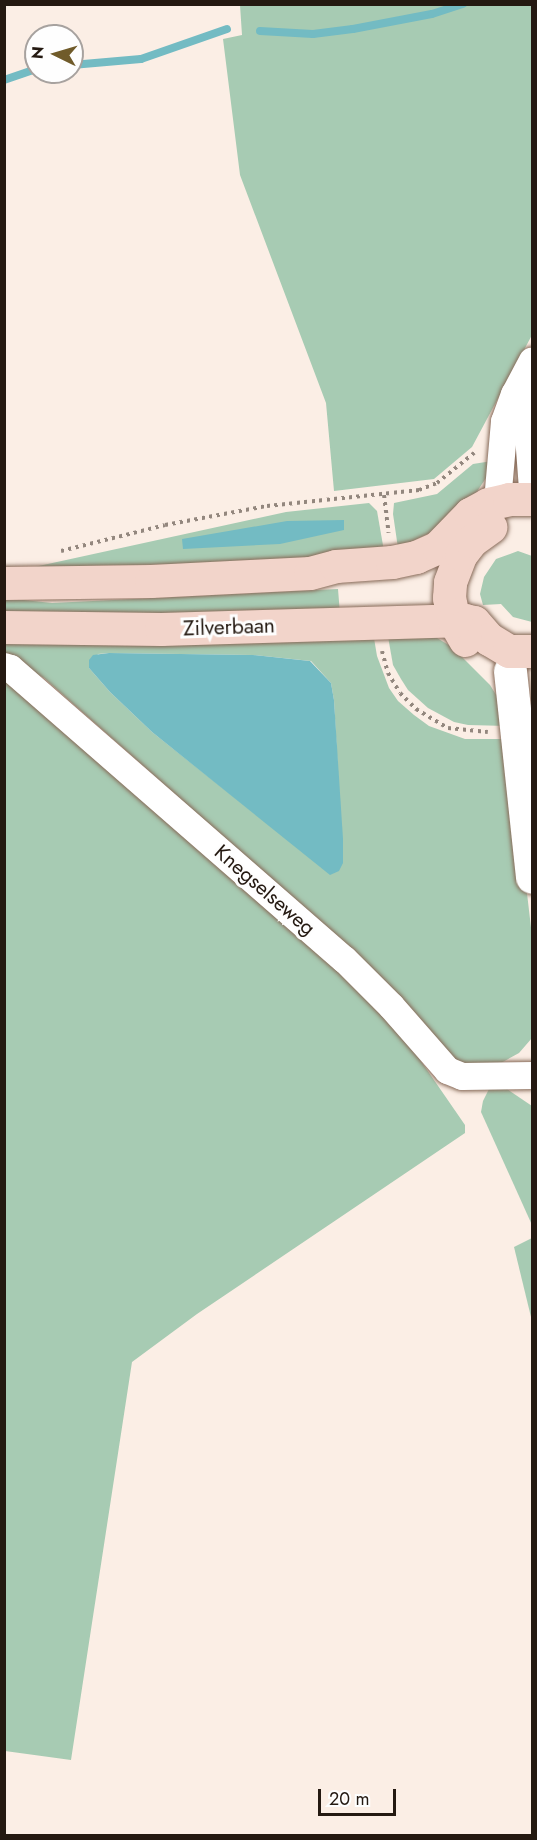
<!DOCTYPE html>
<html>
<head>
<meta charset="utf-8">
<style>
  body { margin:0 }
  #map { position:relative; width:537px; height:1840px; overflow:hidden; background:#fbeee5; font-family:Jost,sans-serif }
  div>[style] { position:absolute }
  .green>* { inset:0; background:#a7cbb3 }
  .water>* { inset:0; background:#73bbc3 }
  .stream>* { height:8px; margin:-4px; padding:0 4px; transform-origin:4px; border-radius:4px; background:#73bbc3 }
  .path>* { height:4px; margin-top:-2px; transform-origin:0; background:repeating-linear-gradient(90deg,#93877e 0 3px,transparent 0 7.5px) }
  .roads { filter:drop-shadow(0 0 2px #876a58) drop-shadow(0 0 2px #876a58) }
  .minor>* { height:27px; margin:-13.5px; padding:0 13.5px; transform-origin:13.5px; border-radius:13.5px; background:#fff }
  .tertiary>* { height:33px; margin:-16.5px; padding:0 16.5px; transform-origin:16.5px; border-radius:16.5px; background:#fff }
  .secondary>* { height:33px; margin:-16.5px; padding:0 16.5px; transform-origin:16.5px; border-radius:16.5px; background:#f2d4ca }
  span { translate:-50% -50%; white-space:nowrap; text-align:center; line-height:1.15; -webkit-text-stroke:6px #fefefe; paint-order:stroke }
  .street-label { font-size:21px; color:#241911 }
  .frame { position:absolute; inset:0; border:6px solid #241911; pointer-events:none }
  .north { position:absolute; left:24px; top:24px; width:60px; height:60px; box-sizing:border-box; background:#fefefe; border:2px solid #a7a29f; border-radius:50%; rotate:275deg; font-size:16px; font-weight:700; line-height:24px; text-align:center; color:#241911 }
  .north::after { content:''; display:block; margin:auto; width:21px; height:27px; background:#705b2a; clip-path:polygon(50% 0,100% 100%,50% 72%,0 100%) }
  .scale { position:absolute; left:318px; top:1789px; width:78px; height:27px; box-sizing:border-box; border:3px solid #241911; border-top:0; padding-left:8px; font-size:18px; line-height:21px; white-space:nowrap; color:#241911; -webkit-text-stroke:4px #fefefe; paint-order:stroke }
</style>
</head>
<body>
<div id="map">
  <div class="green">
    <i style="clip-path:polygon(240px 5px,532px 5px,532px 335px,472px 447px,434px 479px,334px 491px,326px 403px,240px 175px,223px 39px,242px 35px)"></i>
    <i style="clip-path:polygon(492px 461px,486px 478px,476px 493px,436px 530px,398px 548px,393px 514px,394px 503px,437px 494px,473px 464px)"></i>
    <i style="clip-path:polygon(369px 503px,377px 511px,384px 551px,277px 562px,34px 567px,286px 512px)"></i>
    <i style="clip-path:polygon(518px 551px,532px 556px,532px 622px,513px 617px,501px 604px,483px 605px,480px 594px,484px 577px,496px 559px)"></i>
    <i style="clip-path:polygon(338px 589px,340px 614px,5px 619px,5px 598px,52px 603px)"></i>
    <i style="clip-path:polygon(387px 631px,432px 635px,452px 647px,490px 685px,498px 698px,507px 726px,468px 725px,454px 722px,428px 708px,408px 690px,401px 679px,393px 665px)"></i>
    <i style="clip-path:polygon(evenodd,373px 632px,377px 656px,389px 688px,398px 701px,414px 715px,429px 726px,465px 739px,509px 739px,532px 936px,532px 1038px,519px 1053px,501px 1063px,460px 1064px,443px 1052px,298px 903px,44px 678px,5px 655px,4px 636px,373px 632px,109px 653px,253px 655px,311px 661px,331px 683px,334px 700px,343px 863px,307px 855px,152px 732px,110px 692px,89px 668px,98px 654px,109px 653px)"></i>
    <i style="clip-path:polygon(5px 677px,322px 952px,405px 1038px,465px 1125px,465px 1133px,197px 1314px,132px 1362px,71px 1760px,5px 1751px)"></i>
    <i style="clip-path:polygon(489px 1089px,507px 1089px,532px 1106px,532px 1225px,481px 1112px,483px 1101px)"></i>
    <i style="clip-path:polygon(532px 1238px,532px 1317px,531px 1317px,514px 1247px)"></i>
  </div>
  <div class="water">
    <i style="clip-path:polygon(344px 520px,344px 530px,280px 544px,183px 549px,182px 539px,287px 521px)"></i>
    <i style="clip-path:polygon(109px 653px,253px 655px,310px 661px,331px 683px,334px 700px,343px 839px,343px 863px,339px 871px,330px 875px,152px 732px,110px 692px,89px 668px,89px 660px,93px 655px)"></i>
  </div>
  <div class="stream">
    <i style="left:260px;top:31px;width:53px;rotate:3.2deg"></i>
    <i style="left:313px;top:34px;width:40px;rotate:-7.1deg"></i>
    <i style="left:353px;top:29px;width:80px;rotate:-10.8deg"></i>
    <i style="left:432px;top:14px;width:33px;rotate:-18deg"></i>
    <i style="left:72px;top:65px;width:69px;rotate:-5deg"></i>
    <i style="left:141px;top:59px;width:91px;rotate:-19.2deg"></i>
    <i style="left:4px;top:80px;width:34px;rotate:-19deg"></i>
  </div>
  <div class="path">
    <i style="left:384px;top:495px;width:38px;rotate:83deg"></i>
    <i style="left:61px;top:551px;width:107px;rotate:-14deg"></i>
    <i style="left:165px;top:525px;width:104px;rotate:-10.6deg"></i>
    <i style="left:267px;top:506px;width:153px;rotate:-6deg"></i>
    <i style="left:419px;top:490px;width:19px;rotate:-21deg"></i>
    <i style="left:437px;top:483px;width:48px;rotate:-39deg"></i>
    <i style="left:382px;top:651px;width:23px;rotate:75deg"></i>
    <i style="left:388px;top:673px;width:23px;rotate:59deg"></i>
    <i style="left:400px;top:693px;width:23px;rotate:45deg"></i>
    <i style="left:416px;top:709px;width:37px;rotate:31deg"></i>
    <i style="left:448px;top:728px;width:40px;rotate:5.7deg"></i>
  </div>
  <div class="roads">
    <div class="minor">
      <i style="left:528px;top:379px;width:43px;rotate:91.3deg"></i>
      <i style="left:527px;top:422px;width:66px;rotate:85.7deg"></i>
      <i style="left:497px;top:501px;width:80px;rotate:-85deg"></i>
      <i style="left:504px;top:421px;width:29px;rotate:-70deg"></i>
      <i style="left:514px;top:394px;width:38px;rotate:-62deg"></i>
      <i style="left:4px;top:666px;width:6px;rotate:18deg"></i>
      <i style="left:10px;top:668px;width:443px;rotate:41.1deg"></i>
      <i style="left:344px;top:959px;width:66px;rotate:45deg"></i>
      <i style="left:391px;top:1006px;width:85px;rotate:48.8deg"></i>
      <i style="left:447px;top:1070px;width:16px;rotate:22deg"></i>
      <i style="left:462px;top:1076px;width:70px;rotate:-0.8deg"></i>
    </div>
    <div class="tertiary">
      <i style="left:510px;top:671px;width:207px;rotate:83.9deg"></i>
    </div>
    <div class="secondary">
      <i style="left:4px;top:583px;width:147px;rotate:-0.8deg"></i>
      <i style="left:151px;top:581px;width:159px;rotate:-2.9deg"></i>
      <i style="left:310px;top:573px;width:27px;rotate:-15deg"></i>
      <i style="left:336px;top:566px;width:56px;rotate:-4.1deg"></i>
      <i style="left:392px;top:562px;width:25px;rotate:-12deg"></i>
      <i style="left:416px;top:557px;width:24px;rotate:-24deg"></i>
      <i style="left:438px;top:547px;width:46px;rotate:-45.9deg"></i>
      <i style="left:470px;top:514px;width:21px;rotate:-29deg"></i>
      <i style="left:488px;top:504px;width:22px;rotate:-13deg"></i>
      <i style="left:509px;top:499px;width:23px"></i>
      <i style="left:4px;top:627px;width:157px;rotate:0.7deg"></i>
      <i style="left:161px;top:629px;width:304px;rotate:-1.7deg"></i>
      <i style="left:465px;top:620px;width:9px;rotate:13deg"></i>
      <i style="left:474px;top:622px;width:23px;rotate:49deg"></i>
      <i style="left:489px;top:639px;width:23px;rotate:31deg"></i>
      <i style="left:509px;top:651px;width:23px"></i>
      <i style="left:465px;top:640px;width:22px;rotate:-120deg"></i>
      <i style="left:454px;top:621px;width:24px;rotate:-102deg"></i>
      <i style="left:449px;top:598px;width:16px;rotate:-86deg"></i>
      <i style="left:450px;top:582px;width:30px;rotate:-69deg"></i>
      <i style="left:461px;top:554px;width:16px;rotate:-52deg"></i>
      <i style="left:471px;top:541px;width:24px;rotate:-36deg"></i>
    </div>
  </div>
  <div class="street-label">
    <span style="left:229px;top:627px;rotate:-2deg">Zilverbaan</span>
    <span style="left:265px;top:890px;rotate:41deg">Knegselseweg</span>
  </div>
  <div class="frame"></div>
  <div class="north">N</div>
  <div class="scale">20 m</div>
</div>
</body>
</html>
